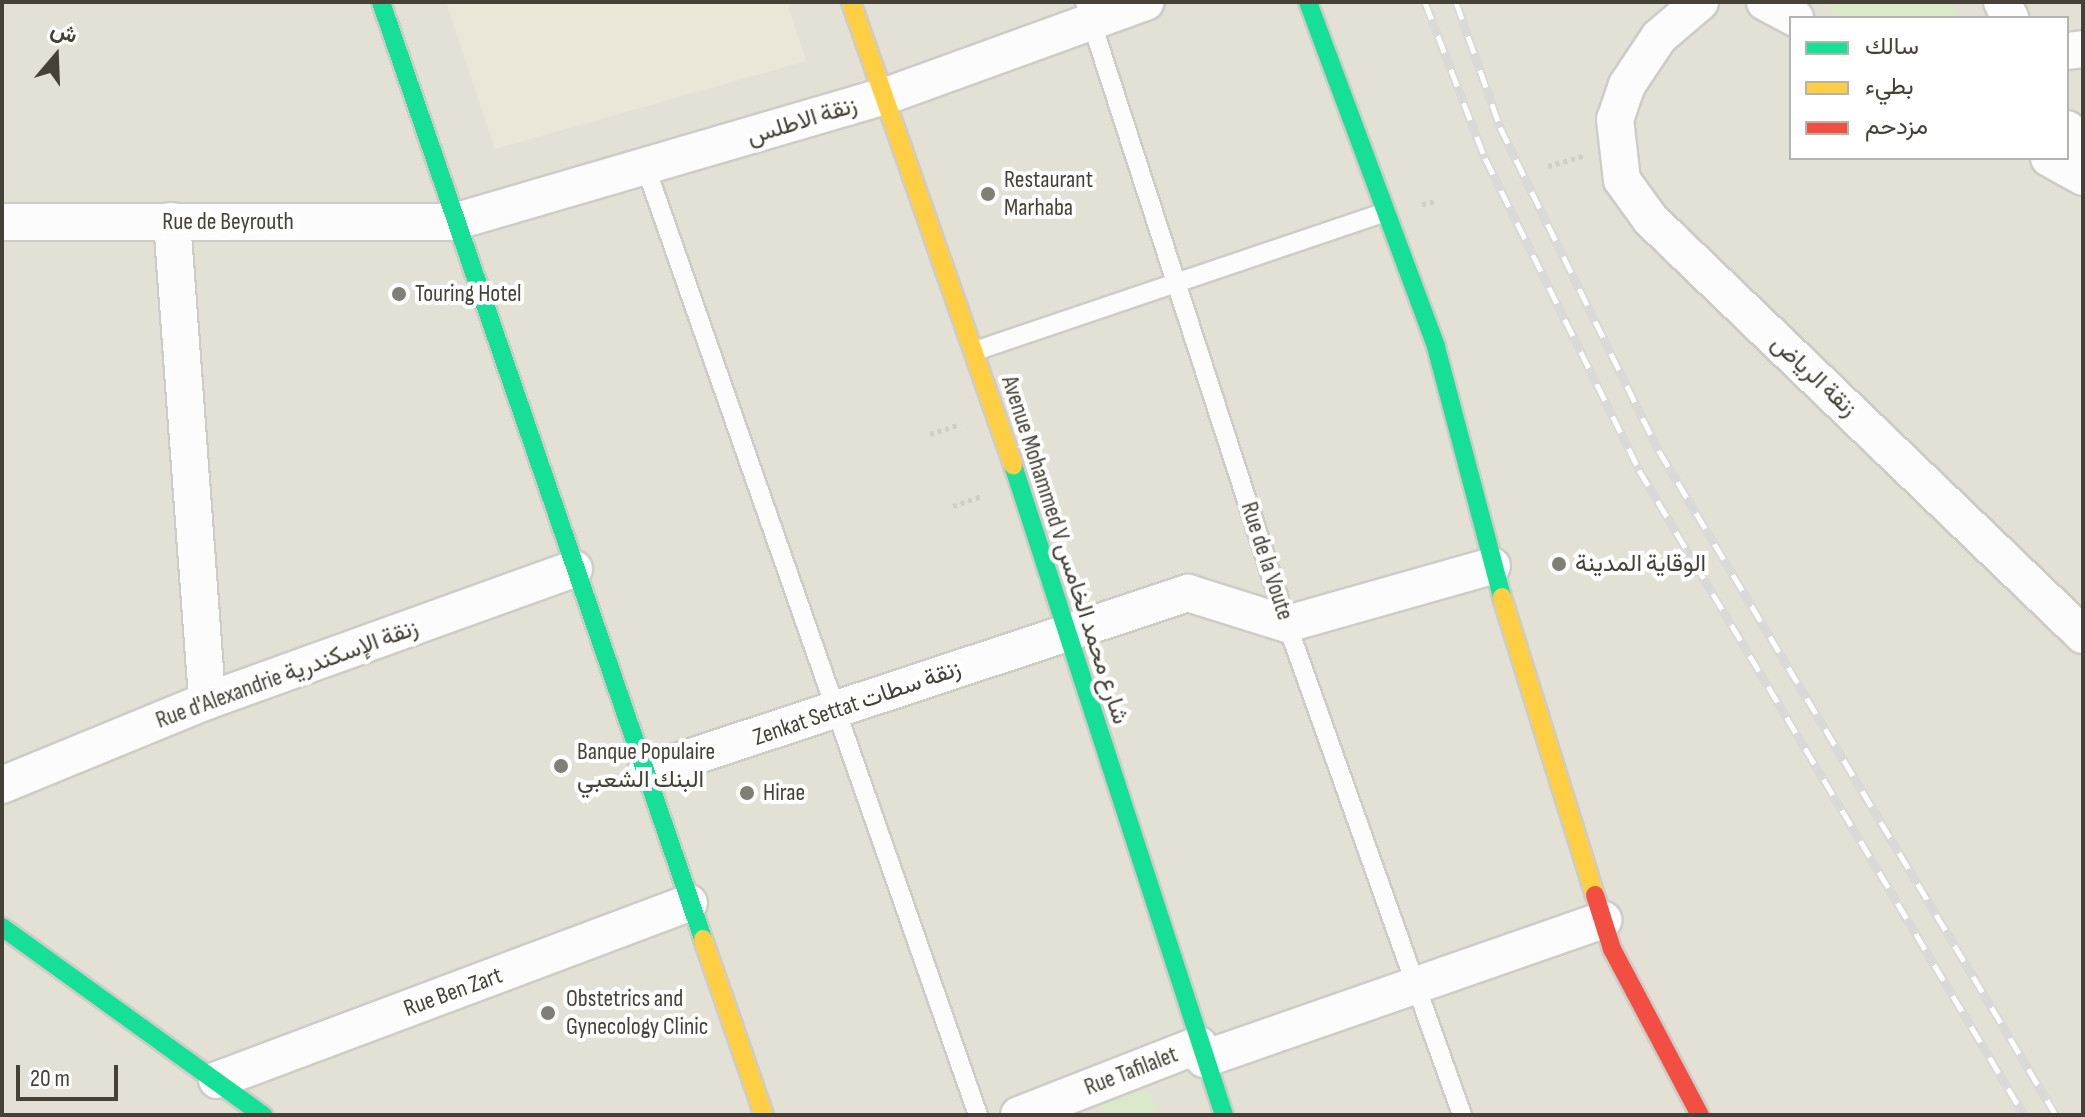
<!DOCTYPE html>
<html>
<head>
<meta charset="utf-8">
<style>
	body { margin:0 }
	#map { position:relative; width:2085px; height:1117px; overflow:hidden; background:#efeee9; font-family:"Sofia Sans Condensed",Vazirmatn,sans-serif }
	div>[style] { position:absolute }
	.residential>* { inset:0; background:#e3e1d6 }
	.education>* { inset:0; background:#eae7d9 }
	.green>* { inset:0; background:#d9e9ca }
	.path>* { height:5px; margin-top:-2.5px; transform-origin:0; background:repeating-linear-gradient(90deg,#d0cecb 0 4px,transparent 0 8px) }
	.roads { filter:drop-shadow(2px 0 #cdccc7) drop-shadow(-2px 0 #cdccc7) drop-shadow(0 2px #cdccc7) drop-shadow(0 -2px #cdccc7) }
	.lane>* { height:18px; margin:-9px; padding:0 9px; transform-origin:9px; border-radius:9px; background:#fdfcfc }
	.street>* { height:36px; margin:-18px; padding:0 18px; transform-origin:18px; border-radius:18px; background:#fdfcfc }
	.fast>* { height:18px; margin:-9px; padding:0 9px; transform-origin:9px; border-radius:9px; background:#16e098 }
	.slow>* { height:18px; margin:-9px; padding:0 9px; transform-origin:9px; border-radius:9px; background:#ffcf43 }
	.jam>* { height:18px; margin:-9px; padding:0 9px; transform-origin:9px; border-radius:9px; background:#f24e42 }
	.rail>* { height:9px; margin-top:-4.5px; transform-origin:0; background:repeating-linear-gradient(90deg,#fff 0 18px,#d9d9d8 0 36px); box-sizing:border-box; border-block:2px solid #d9d9d8 }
	.dots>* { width:22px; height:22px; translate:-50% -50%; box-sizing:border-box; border:4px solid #fff; border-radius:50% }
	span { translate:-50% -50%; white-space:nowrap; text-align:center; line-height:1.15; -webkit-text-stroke:8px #fff; paint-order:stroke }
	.street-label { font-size:24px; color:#454136 }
	.poi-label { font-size:24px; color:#454136 }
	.left { translate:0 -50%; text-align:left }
	.frame { position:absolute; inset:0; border:4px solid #454136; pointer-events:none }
	.legend { position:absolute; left:1789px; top:16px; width:280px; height:144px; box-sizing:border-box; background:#fff; border:2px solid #b5b3af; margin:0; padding:10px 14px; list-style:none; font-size:24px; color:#454136 }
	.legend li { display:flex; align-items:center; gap:16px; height:40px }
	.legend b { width:40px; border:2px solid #b5b3af }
	.north { position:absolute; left:16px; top:16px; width:80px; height:80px; -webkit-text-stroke:6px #fff; paint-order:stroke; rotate:19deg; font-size:22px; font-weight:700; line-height:32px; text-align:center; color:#454136 }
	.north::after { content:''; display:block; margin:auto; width:28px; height:36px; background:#454136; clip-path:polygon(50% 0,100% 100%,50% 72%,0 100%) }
	.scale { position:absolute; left:16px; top:1065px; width:102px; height:36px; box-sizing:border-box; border:4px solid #454136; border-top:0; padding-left:10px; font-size:24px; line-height:28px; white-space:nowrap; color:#454136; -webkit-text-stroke:6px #fff; paint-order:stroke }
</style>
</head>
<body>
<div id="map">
	<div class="residential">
		<i style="clip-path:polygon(evenodd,2px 2px,2083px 2px,2083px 1115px,2px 1115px,2px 2px,1791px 18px,2067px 18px,2067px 158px,1791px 158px,1791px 18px)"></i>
	</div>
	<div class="education">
		<i style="clip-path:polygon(446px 2px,787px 2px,806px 61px,495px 149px)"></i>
	</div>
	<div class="green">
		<i style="clip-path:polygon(1827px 2px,1950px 2px,1960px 18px,1837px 18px)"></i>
		<i style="clip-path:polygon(1149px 1089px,1158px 1115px,1105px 1115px,1101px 1105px)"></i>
	</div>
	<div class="path">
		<i style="left:1548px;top:166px;width:40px;rotate:-16deg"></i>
		<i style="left:1422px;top:204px;width:15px;rotate:-11deg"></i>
		<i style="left:930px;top:434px;width:32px;rotate:-18deg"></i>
		<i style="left:953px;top:506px;width:31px;rotate:-19deg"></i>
	</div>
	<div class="roads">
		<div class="lane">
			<i style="left:1085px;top:2px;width:654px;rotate:72.01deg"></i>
			<i style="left:1287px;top:624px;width:521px;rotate:70.38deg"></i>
			<i style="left:646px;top:168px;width:1004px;rotate:70.68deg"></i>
			<i style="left:975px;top:351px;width:434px;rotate:-18.7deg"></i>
		</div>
		<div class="street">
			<i style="left:1700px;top:2px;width:54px;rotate:139.5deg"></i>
			<i style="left:1659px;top:37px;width:58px;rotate:123.7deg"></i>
			<i style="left:1627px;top:85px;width:36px;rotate:109deg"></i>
			<i style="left:1615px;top:119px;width:61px;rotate:83.5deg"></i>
			<i style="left:1622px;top:180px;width:49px;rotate:54.1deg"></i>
			<i style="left:1651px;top:220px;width:599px;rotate:43.85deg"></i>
			<i style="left:1765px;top:2px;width:34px;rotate:28deg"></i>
			<i style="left:2002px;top:2px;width:18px;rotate:63deg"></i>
			<i style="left:2067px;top:51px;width:16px;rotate:-7deg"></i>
			<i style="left:2067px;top:129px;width:35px;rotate:63deg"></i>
			<i style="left:2049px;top:158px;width:39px;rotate:29deg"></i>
			<i style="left:172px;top:221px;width:481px;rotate:85.8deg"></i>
			<i style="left:2px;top:222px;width:452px"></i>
			<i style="left:454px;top:222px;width:450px;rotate:-16.3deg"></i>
			<i style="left:886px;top:96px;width:276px;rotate:-19.9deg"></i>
			<i style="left:646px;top:772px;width:571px;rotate:-18.28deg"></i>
			<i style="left:1188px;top:593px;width:104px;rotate:17.4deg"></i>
			<i style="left:1287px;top:624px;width:213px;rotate:-15.8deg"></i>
			<i style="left:2px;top:785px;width:222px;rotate:-22.3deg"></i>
			<i style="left:207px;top:701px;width:390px;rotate:-19.8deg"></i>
			<i style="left:1204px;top:1059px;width:423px;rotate:-19.2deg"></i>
			<i style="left:217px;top:1080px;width:504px;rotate:-20.56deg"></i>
			<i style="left:1019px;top:1115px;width:193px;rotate:-21.3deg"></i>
		</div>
		<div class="fast">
			<i style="left:381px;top:2px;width:991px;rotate:71.03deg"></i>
			<i style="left:1308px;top:2px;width:368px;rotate:69.6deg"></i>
			<i style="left:1436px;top:347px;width:259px;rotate:75.2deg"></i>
			<i style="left:1013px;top:465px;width:683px;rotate:72.02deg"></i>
			<i style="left:2px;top:927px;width:322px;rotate:35.8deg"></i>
		</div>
		<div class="slow">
			<i style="left:851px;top:2px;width:491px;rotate:70.7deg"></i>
			<i style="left:1502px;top:597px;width:312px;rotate:72.7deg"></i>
			<i style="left:703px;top:939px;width:186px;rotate:70.9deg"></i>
		</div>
		<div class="jam">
			<i style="left:1595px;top:895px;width:57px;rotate:72.5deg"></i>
			<i style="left:1612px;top:949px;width:188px;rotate:62.1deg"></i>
		</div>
	</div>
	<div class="rail">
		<i style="left:1425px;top:2px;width:167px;rotate:69deg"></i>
		<i style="left:1485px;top:158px;width:348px;rotate:63.7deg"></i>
		<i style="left:1639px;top:470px;width:751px;rotate:59.17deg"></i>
		<i style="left:1456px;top:2px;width:133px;rotate:70.6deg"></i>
		<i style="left:1500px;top:127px;width:361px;rotate:63.9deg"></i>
		<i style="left:1659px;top:451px;width:774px;rotate:59.13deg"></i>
	</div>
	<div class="dots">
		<i style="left:988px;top:194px;background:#807e75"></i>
		<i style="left:399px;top:294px;background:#807e75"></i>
		<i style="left:1559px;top:564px;background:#807e75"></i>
		<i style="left:561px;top:766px;background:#807e75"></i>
		<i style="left:747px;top:793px;background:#807e75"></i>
		<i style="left:548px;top:1013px;background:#807e75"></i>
	</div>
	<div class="street-label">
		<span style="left:802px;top:121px;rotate:-17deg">زنقة الاطلس</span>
		<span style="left:228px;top:222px">Rue de Beyrouth</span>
		<span style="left:1814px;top:376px;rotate:43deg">زنقة الرياض</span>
		<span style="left:1065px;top:550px;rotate:72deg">Avenue Mohammed V شارع محمد الخامس</span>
		<span style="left:1267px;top:561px;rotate:72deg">Rue de la Voute</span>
		<span style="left:287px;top:674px;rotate:-20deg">Rue d'Alexandrie زنقة الإسكندرية</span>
		<span style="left:857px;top:703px;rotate:-19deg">Zenkat Settat زنقة سطات</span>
		<span style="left:453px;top:992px;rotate:-20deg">Rue Ben Zart</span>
		<span style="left:1131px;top:1071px;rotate:-21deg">Rue Tafilalet</span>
	</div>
	<div class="poi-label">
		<span class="left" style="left:1004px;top:194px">Restaurant<br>Marhaba</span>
		<span class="left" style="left:415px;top:294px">Touring Hotel</span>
		<span class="left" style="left:1575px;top:564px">الوقاية المدينة</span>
		<span class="left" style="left:577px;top:766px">Banque Populaire<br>البنك الشعبي</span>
		<span class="left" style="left:763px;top:793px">Hirae</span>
		<span class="left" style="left:566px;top:1013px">Obstetrics and<br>Gynecology Clinic</span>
	</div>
	<div class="frame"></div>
	<ul class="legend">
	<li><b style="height:10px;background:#16e098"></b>سالك</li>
	<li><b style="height:10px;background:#ffcf43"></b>بطيء</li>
	<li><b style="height:10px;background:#f24e42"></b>مزدحم</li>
	</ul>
	<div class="north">ش</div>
	<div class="scale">20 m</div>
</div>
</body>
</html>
